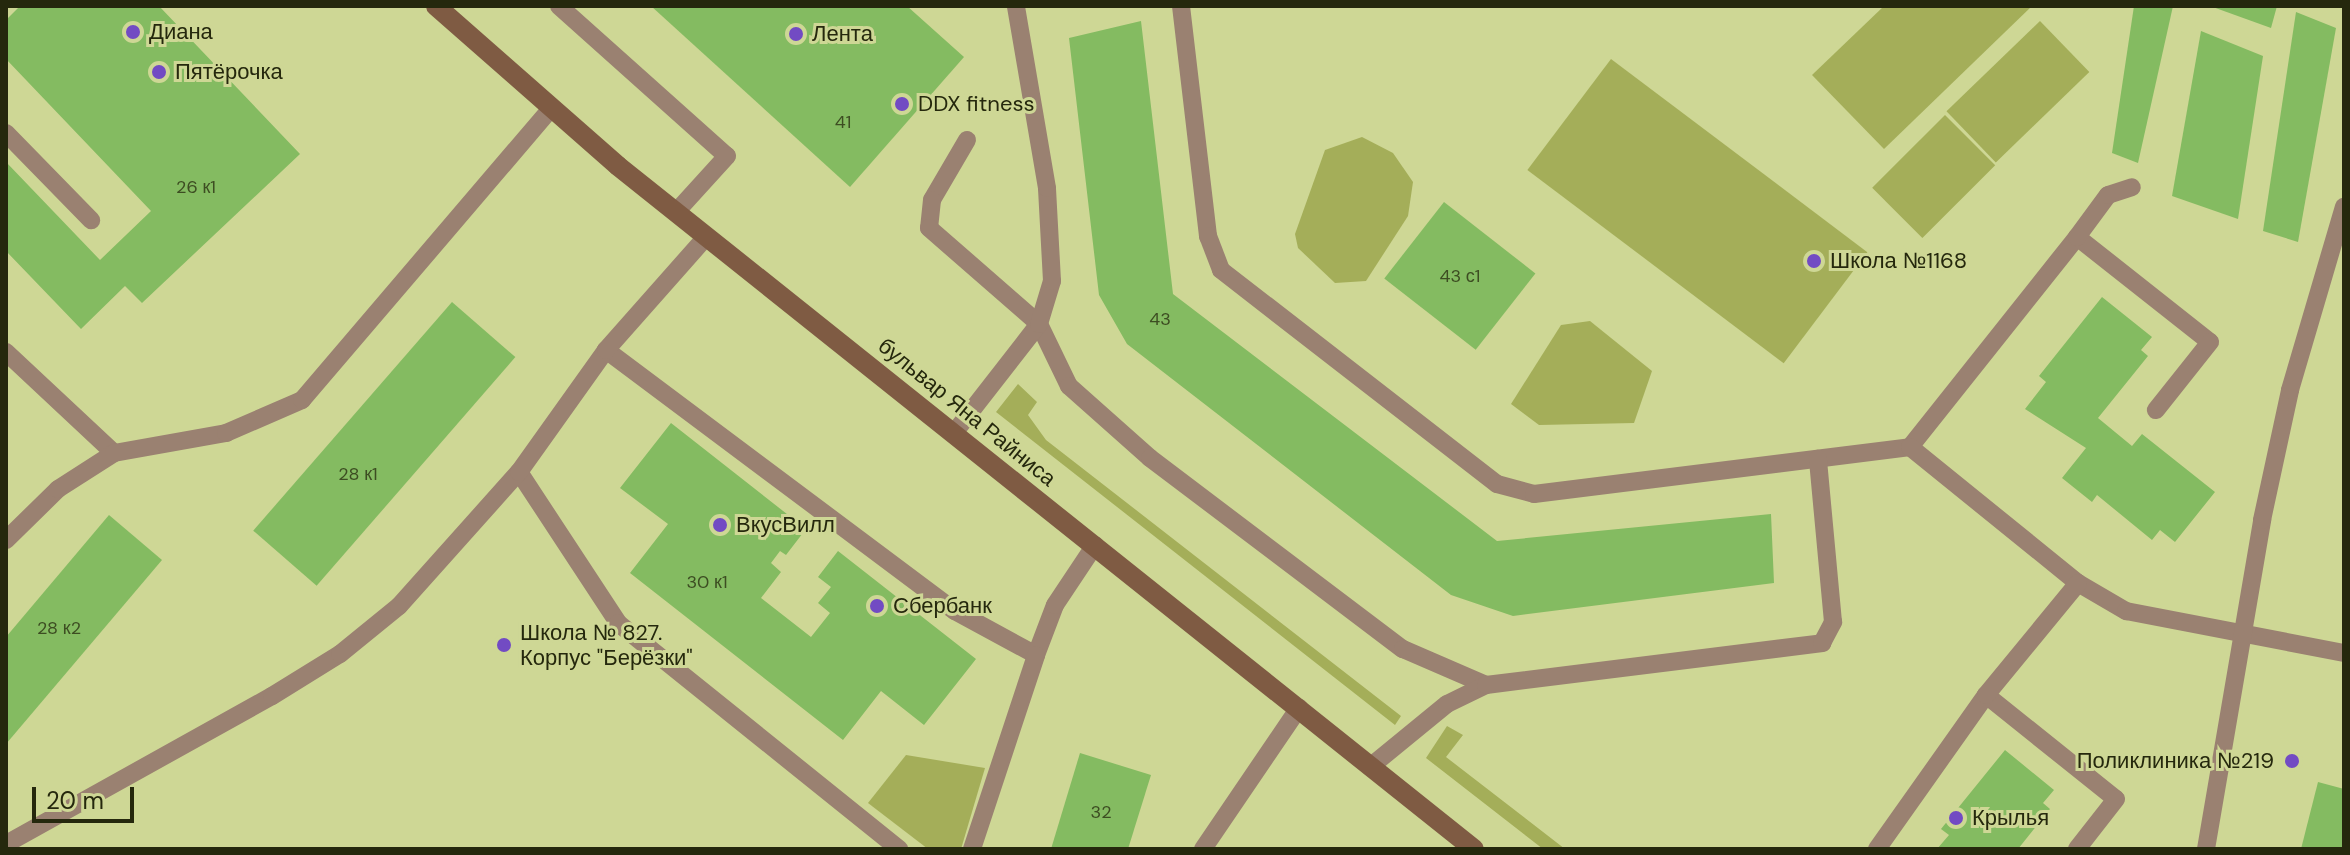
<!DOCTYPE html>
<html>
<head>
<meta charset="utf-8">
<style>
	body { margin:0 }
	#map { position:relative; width:2350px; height:855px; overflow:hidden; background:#ced795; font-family:"DM Sans",sans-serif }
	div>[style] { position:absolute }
	.green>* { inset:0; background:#a4ae59; transform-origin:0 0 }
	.building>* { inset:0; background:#84bb61; transform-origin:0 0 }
	.lane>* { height:18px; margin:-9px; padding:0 9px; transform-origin:9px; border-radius:9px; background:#9a8171 }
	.secondary>* { height:20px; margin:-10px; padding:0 10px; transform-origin:10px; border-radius:10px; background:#7f5b43 }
	.dots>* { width:22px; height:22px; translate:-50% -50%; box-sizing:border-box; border:4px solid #ced795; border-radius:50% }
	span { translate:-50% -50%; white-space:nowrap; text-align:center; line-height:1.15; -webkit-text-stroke:6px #ced795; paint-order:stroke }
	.number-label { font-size:18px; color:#3d4d22 }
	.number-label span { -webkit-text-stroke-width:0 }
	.poi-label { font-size:22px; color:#25280d }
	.left { translate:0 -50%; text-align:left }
	.right { translate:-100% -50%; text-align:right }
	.street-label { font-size:22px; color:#25280d }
	.frame { position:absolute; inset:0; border:8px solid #25280d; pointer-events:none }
	.scale { position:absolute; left:32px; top:787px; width:102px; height:36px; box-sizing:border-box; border:4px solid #25280d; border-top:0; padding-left:10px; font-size:24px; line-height:28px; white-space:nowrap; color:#25280d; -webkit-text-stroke:6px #ced795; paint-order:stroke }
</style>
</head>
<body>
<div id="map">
	<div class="green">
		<i style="clip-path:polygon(1884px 6px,2032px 6px,1884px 149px,1812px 75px)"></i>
		<i style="left:2040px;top:21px;width:71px;height:130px;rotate:46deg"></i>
		<i style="left:1611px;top:59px;width:321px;height:139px;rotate:37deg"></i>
		<i style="left:1945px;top:115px;width:71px;height:103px;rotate:45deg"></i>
		<i style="clip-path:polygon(1362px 137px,1393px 153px,1413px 182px,1408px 216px,1366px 281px,1335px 283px,1298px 248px,1295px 234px,1325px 150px)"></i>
		<i style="clip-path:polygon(1590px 321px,1652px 371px,1634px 423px,1539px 425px,1511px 404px,1561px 325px)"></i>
		<i style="clip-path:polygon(1018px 384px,1037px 402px,1028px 415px,1046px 440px,1401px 716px,1395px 725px,996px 412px)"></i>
		<i style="clip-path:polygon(1447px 726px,1463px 735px,1446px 757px,1565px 849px,1543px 849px,1426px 758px)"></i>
		<i style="clip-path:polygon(906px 755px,985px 768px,961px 849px,928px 849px,868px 803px)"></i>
	</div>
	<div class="building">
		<i style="clip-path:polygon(20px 6px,159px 6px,300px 154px,142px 303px,125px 286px,81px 329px,6px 251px,6px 162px,100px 260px,151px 211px,6px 59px,6px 20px)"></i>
		<i style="clip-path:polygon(651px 6px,907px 6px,964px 57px,850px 187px)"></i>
		<i style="clip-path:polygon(2134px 6px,2173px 6px,2138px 163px,2112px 153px)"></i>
		<i style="clip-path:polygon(2210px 6px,2277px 6px,2271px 28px)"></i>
		<i style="clip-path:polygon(2296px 12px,2336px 28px,2298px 242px,2263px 231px)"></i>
		<i style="clip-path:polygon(1141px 21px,1173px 294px,1497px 541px,1771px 514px,1774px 583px,1513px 616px,1451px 595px,1127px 344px,1099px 295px,1069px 38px)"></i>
		<i style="clip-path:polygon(2201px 31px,2263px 56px,2238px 219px,2172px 196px)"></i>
		<i style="left:1444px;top:202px;width:116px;height:97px;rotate:38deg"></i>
		<i style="clip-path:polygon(2102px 297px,2152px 337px,2141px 350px,2148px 356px,2098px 418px,2132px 446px,2142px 434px,2215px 492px,2175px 542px,2160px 530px,2152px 540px,2097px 495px,2092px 502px,2062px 478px,2086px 448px,2025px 409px,2046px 382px,2039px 376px)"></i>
		<i style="left:452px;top:302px;width:84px;height:303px;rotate:41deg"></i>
		<i style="clip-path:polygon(671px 423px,806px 529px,786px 555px,780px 551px,771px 563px,781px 572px,761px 598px,811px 637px,830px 613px,818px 603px,831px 587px,818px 577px,838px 551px,976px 659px,924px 725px,881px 691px,843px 740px,630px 573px,668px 524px,620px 488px)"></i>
		<i style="clip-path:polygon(109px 515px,162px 560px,6px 744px,6px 637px)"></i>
		<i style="clip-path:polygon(2005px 750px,2054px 790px,2043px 803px,2050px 809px,2018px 849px,1937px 849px,1949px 835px,1941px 829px)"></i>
		<i style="clip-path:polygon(1080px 753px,1151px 775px,1128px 849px,1051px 849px)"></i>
		<i style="clip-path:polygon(2318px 782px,2344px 789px,2344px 849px,2301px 849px)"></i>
	</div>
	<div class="lane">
		<i style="left:559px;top:6px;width:225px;rotate:41.8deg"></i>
		<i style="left:727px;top:156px;width:76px;rotate:132.3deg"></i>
		<i style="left:1181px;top:6px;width:232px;rotate:83.3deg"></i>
		<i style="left:1208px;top:236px;width:36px;rotate:69deg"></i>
		<i style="left:1221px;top:270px;width:349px;rotate:37.8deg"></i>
		<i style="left:1497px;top:484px;width:38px;rotate:15deg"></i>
		<i style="left:1534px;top:494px;width:379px;rotate:-7.1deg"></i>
		<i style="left:1910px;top:447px;width:268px;rotate:-51.5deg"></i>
		<i style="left:2077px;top:237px;width:169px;rotate:38.3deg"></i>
		<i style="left:2210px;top:342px;width:87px;rotate:128.5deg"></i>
		<i style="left:6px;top:133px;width:122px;rotate:45.7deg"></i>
		<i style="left:967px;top:140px;width:69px;rotate:120.3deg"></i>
		<i style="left:932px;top:200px;width:28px;rotate:96deg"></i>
		<i style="left:929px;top:228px;width:146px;rotate:41.1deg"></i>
		<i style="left:1039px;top:324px;width:69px;rotate:64.2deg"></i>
		<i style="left:1069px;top:386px;width:108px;rotate:41.6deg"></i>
		<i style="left:1150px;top:458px;width:317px;rotate:37.1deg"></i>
		<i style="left:1403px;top:649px;width:90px;rotate:23.4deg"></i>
		<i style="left:2077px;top:237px;width:52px;rotate:-53.6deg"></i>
		<i style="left:2108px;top:195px;width:25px;rotate:-18deg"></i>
		<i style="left:606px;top:350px;width:436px;rotate:36.8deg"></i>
		<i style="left:955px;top:611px;width:92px;rotate:28.5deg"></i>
		<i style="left:1036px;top:655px;width:53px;rotate:-69.2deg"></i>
		<i style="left:1055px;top:605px;width:72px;rotate:-56.3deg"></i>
		<i style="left:6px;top:352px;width:148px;rotate:43.1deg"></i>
		<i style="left:954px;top:433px;width:138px;rotate:-52.1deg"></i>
		<i style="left:1039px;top:324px;width:45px;rotate:-73.2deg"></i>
		<i style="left:1052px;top:281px;width:93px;rotate:-93.1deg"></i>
		<i style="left:1047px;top:188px;width:185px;rotate:-99.7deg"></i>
		<i style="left:1910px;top:447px;width:216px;rotate:39deg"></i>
		<i style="left:2078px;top:583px;width:56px;rotate:30.3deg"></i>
		<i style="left:2126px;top:611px;width:222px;rotate:10.9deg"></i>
		<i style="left:519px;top:472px;width:181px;rotate:56.7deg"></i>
		<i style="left:618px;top:623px;width:361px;rotate:38.8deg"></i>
		<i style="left:6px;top:540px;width:73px;rotate:-44.4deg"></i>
		<i style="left:58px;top:489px;width:67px;rotate:-32.7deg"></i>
		<i style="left:114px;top:453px;width:114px;rotate:-10.1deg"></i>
		<i style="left:226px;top:433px;width:83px;rotate:-23.5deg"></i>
		<i style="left:302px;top:400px;width:382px;rotate:-49.5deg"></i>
		<i style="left:1986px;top:695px;width:166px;rotate:38.7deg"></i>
		<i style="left:2116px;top:799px;width:63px;rotate:128deg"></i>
		<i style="left:1370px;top:767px;width:99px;rotate:-39.3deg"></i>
		<i style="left:1447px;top:704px;width:43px;rotate:-26deg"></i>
		<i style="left:1486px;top:685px;width:339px;rotate:-7.1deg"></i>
		<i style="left:1822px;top:643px;width:24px;rotate:-62deg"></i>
		<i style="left:1833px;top:622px;width:164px;rotate:-95.3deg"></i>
		<i style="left:6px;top:844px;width:304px;rotate:-29.1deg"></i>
		<i style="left:272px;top:696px;width:80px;rotate:-31.7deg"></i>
		<i style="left:340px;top:654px;width:76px;rotate:-39.1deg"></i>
		<i style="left:399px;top:606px;width:180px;rotate:-48.2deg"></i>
		<i style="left:519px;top:472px;width:150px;rotate:-54.5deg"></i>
		<i style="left:606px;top:350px;width:152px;rotate:-48.5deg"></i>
		<i style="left:972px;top:849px;width:204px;rotate:-71.7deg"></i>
		<i style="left:1203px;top:849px;width:171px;rotate:-55.8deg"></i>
		<i style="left:1877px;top:849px;width:189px;rotate:-54.7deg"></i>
		<i style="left:1986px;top:695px;width:145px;rotate:-50.6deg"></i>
		<i style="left:2206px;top:849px;width:334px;rotate:-80.3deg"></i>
		<i style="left:2262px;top:520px;width:133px;rotate:-77.8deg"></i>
		<i style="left:2290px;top:390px;width:191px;rotate:-73.6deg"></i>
	</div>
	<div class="secondary">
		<i style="left:436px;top:6px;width:242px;rotate:41.3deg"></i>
		<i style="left:618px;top:166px;width:1095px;rotate:38.59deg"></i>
	</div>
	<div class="dots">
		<i style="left:133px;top:32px;background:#724bc3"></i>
		<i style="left:796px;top:34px;background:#724bc3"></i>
		<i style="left:159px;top:72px;background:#724bc3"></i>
		<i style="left:902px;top:104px;background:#724bc3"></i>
		<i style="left:1814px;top:261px;background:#724bc3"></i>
		<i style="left:720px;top:525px;background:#724bc3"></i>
		<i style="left:877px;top:606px;background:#724bc3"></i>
		<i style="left:504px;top:645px;background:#724bc3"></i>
		<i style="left:2292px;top:761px;background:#724bc3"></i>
		<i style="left:1956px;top:818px;background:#724bc3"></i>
	</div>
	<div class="number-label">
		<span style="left:843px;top:122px">41</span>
		<span style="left:196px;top:187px">26 к1</span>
		<span style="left:1460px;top:276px">43 с1</span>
		<span style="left:1160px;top:319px">43</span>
		<span style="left:358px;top:474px">28 к1</span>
		<span style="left:707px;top:582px">30 к1</span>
		<span style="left:59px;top:628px">28 к2</span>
		<span style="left:1101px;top:812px">32</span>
	</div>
	<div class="poi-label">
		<span class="left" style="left:149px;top:32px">Диана</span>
		<span class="left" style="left:812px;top:34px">Лента</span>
		<span class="left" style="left:175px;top:72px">Пятёрочка</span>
		<span class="left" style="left:918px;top:104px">DDX fitness</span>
		<span class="left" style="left:1830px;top:261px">Школа №1168</span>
		<span class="left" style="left:736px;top:525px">ВкусВилл</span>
		<span class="left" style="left:893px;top:606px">Сбербанк</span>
		<span class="left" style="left:520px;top:645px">Школа № 827.<br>Корпус "Берёзки"</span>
		<span class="right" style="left:2274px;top:761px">Поликлиника №219</span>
		<span class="left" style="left:1972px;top:818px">Крылья</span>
	</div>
	<div class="street-label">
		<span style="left:967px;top:412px;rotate:39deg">бульвар Яна Райниса</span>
	</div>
	<div class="frame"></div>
	<div class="scale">20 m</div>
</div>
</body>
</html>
